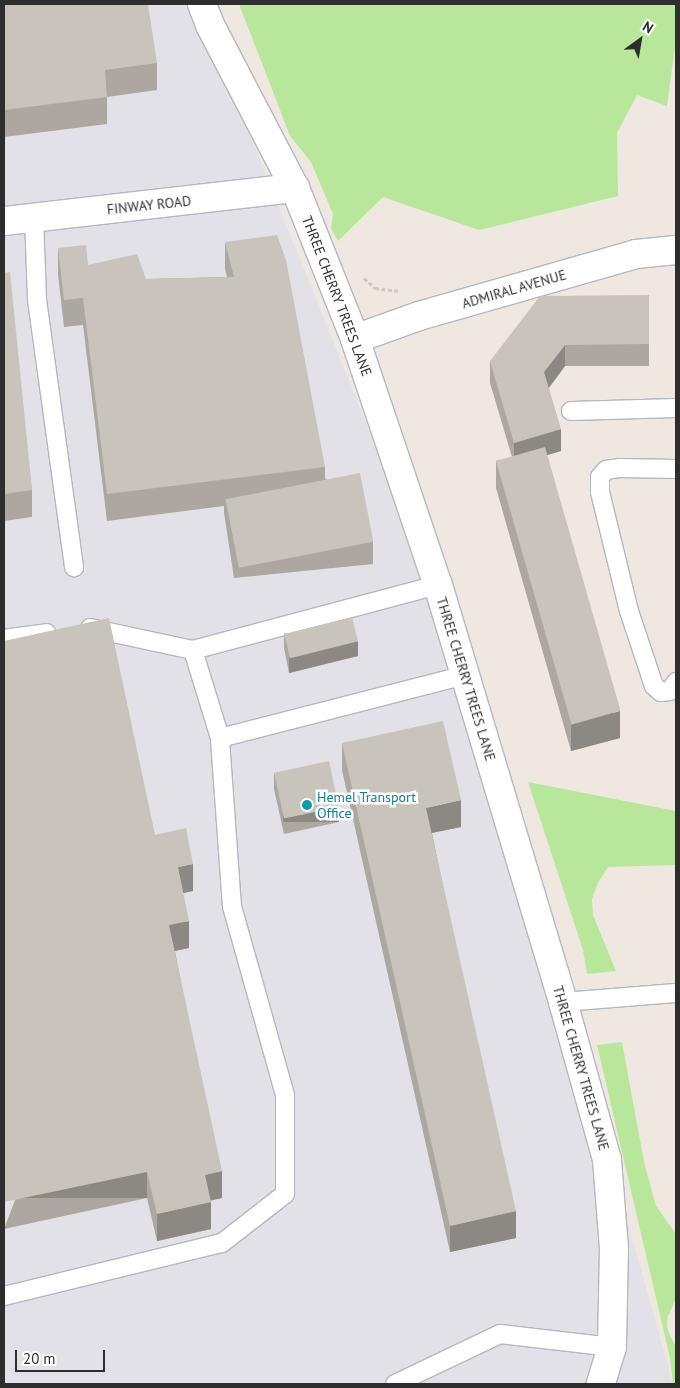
<!DOCTYPE html>
<html>
<head>
<meta charset="utf-8">
<style>
	body { margin:0 }
	#map { position:relative; width:680px; height:1388px; overflow:hidden; background:#efe8e0; font-family:"PT Sans",sans-serif }
	div>[style] { position:absolute }
	.industrial>* { inset:0; background:#e2e1e8 }
	.green>* { inset:0; background:#b8e79c }
	.path>* { height:3px; margin-top:-1.5px; transform-origin:0; background:repeating-linear-gradient(90deg,#c9c9c9 0 4px,transparent 0 6.5px) }
	.roads { filter:drop-shadow(1px 0 #b4b7c1) drop-shadow(-1px 0 #b4b7c1) drop-shadow(0 1px #b4b7c1) drop-shadow(0 -1px #b4b7c1) }
	.lane>* { height:18px; margin:-9px; padding:0 9px; transform-origin:9px; border-radius:9px; background:#fff }
	.street>* { height:28px; margin:-14px; padding:0 14px; transform-origin:14px; border-radius:14px; background:#fff }
	.secondary>* { height:28px; margin:-14px; padding:0 14px; transform-origin:14px; border-radius:14px; background:#fff }
	.wall>* { inset:0; background:#aca8a1 }
	.shaded-wall>* { inset:0; background:#8c8883; transform-origin:0 0 }
	.building>* { inset:0; background:#c8c3bb; transform-origin:0 0 }
	.dots>* { width:14px; height:14px; translate:-50% -50%; box-sizing:border-box; border:2px solid #fff; border-radius:50% }
	span { translate:-50% -50%; white-space:nowrap; text-align:center; line-height:1.15; -webkit-text-stroke:5px #fff; paint-order:stroke }
	.street-label { font-size:14px; color:#2e2e2e }
	.culture-label { font-size:14px; color:#0d838f }
	.left { translate:0 -50%; text-align:left }
	.frame { position:absolute; inset:0; border:5px solid #2e2e2e; pointer-events:none }
	.north { position:absolute; left:615px; top:15px; width:50px; height:50px; -webkit-text-stroke:4px #fff; paint-order:stroke; rotate:32deg; font-size:14px; font-weight:700; line-height:20px; text-align:center; color:#2e2e2e }
	.north::after { content:''; display:block; margin:auto; width:18px; height:22px; background:#2e2e2e; clip-path:polygon(50% 0,100% 100%,50% 72%,0 100%) }
	.scale { position:absolute; left:15px; top:1350px; width:90px; height:22px; box-sizing:border-box; border:2px solid #2e2e2e; border-top:0; padding-left:6px; font-size:15px; line-height:18px; white-space:nowrap; color:#2e2e2e; -webkit-text-stroke:4px #fff; paint-order:stroke }
</style>
</head>
<body>
<div id="map">
	<div class="industrial">
		<i style="clip-path:polygon(4px 4px,197px 4px,490px 729px,673px 1384px,4px 1384px)"></i>
	</div>
	<div class="green">
		<i style="clip-path:polygon(239px 4px,676px 4px,676px 39px,667px 106px,637px 95px,617px 133px,618px 196px,479px 230px,383px 197px,338px 241px,331px 228px,333px 214px,311px 162px,290px 136px)"></i>
		<i style="clip-path:polygon(528px 782px,676px 811px,676px 865px,608px 867px,598px 883px,592px 899px,593px 915px,616px 971px,587px 974px,583px 950px)"></i>
		<i style="clip-path:polygon(622px 1042px,644px 1162px,656px 1206px,676px 1234px,676px 1299px,668px 1316px,667px 1326px,670px 1336px,676px 1346px,676px 1384px,673px 1384px,670px 1358px,597px 1045px)"></i>
	</div>
	<div class="path">
		<i style="left:364px;top:278px;width:15px;rotate:42deg"></i>
		<i style="left:375px;top:288px;width:23px;rotate:7deg"></i>
	</div>
	<div class="roads">
		<div class="lane">
			<i style="left:34px;top:217px;width:83px;rotate:87.9deg"></i>
			<i style="left:37px;top:300px;width:270px;rotate:82.1deg"></i>
			<i style="left:571px;top:411px;width:105px;rotate:-1.6deg"></i>
			<i style="left:676px;top:469px;width:56px;rotate:-179deg"></i>
			<i style="left:620px;top:468px;width:14px;rotate:172deg"></i>
			<i style="left:606px;top:470px;width:9px;rotate:131deg"></i>
			<i style="left:600px;top:477px;width:15px;rotate:90deg"></i>
			<i style="left:600px;top:492px;width:122px;rotate:76.3deg"></i>
			<i style="left:629px;top:611px;width:79px;rotate:71.6deg"></i>
			<i style="left:654px;top:686px;width:9px;rotate:41deg"></i>
			<i style="left:661px;top:692px;width:9px;rotate:-6deg"></i>
			<i style="left:670px;top:691px;width:11px;rotate:-56deg"></i>
			<i style="left:90px;top:628px;width:105px;rotate:12.1deg"></i>
			<i style="left:193px;top:650px;width:253px;rotate:-14.9deg"></i>
			<i style="left:4px;top:639px;width:43px;rotate:-7.9deg"></i>
			<i style="left:220px;top:738px;width:253px;rotate:-14.4deg"></i>
			<i style="left:563px;top:1002px;width:113px;rotate:-4.6deg"></i>
			<i style="left:4px;top:1296px;width:224px;rotate:-13.7deg"></i>
			<i style="left:222px;top:1243px;width:80px;rotate:-37.9deg"></i>
			<i style="left:285px;top:1194px;width:99px;rotate:-90deg"></i>
			<i style="left:285px;top:1095px;width:195px;rotate:-105.7deg"></i>
			<i style="left:232px;top:907px;width:169px;rotate:-94.1deg"></i>
			<i style="left:220px;top:738px;width:92px;rotate:-107.1deg"></i>
			<i style="left:395px;top:1384px;width:116px;rotate:-25.5deg"></i>
			<i style="left:500px;top:1334px;width:113px;rotate:6.6deg"></i>
		</div>
		<div class="street">
			<i style="left:4px;top:221px;width:293px;rotate:-6.5deg"></i>
			<i style="left:355px;top:339px;width:68px;rotate:-19.8deg"></i>
			<i style="left:419px;top:316px;width:226px;rotate:-15.9deg"></i>
			<i style="left:636px;top:254px;width:40px;rotate:-5.7deg"></i>
		</div>
		<div class="secondary">
			<i style="left:202px;top:4px;width:22px;rotate:69deg"></i>
			<i style="left:210px;top:25px;width:184px;rotate:62.5deg"></i>
			<i style="left:295px;top:188px;width:162px;rotate:68.3deg"></i>
			<i style="left:355px;top:339px;width:260px;rotate:71.4deg"></i>
			<i style="left:438px;top:585px;width:435px;rotate:73.3deg"></i>
			<i style="left:563px;top:1002px;width:164px;rotate:74.4deg"></i>
			<i style="left:607px;top:1160px;width:88px;rotate:85.5deg"></i>
			<i style="left:614px;top:1248px;width:99px;rotate:91.2deg"></i>
			<i style="left:612px;top:1347px;width:39px;rotate:107deg"></i>
		</div>
	</div>
	<div class="wall">
		<i style="clip-path:polygon(4px 4px,157px 63px,157px 90px,107px 97px,107px 124px,4px 137px)"></i>
		<i style="clip-path:polygon(225px 242px,325px 467px,325px 478px,373px 542px,373px 564px,234px 578px,224px 513px,224px 506px,107px 521px,83px 325px,64px 327px,58px 275px,58px 248px,88px 265px,146px 279px,227px 277px,225px 269px)"></i>
		<i style="clip-path:polygon(4px 273px,32px 490px,32px 517px,4px 521px)"></i>
		<i style="clip-path:polygon(649px 295px,649px 366px,565px 366px,549px 388px,561px 451px,547px 455px,620px 738px,571px 751px,496px 488px,496px 461px,512px 457px,490px 383px,490px 361px)"></i>
		<i style="clip-path:polygon(284px 633px,358px 656px,289px 673px,284px 648px)"></i>
		<i style="clip-path:polygon(342px 743px,461px 827px,432px 833px,516px 1238px,450px 1252px,342px 770px)"></i>
		<i style="clip-path:polygon(274px 773px,339px 822px,284px 834px,274px 789px)"></i>
		<i style="clip-path:polygon(155px 835px,193px 891px,183px 893px,189px 948px,175px 951px,222px 1198px,210px 1200px,211px 1229px,157px 1241px,147px 1198px,4px 1229px)"></i>
	</div>
	<div class="shaded-wall">
		<i style="clip-path:polygon(565px 345px,565px 366px,544px 394px,544px 372px)"></i>
		<i style="clip-path:polygon(561px 429px,561px 451px,514px 465px,514px 443px)"></i>
		<i style="clip-path:polygon(358px 641px,358px 656px,289px 673px,289px 657px)"></i>
		<i style="clip-path:polygon(620px 711px,620px 738px,571px 751px,571px 725px)"></i>
		<i style="clip-path:polygon(461px 800px,461px 827px,426px 834px,426px 808px)"></i>
		<i style="left:339px;top:807px;width:15px;height:56px;rotate:90deg"></i>
		<i style="clip-path:polygon(193px 864px,193px 891px,178px 894px,178px 867px)"></i>
		<i style="clip-path:polygon(189px 921px,189px 948px,169px 952px,169px 925px)"></i>
		<i style="clip-path:polygon(222px 1171px,222px 1198px,205px 1202px,205px 1175px)"></i>
		<i style="left:147px;top:1172px;width:26px;height:146px;rotate:90deg"></i>
		<i style="clip-path:polygon(211px 1202px,211px 1229px,157px 1241px,157px 1214px)"></i>
		<i style="clip-path:polygon(516px 1211px,516px 1238px,450px 1252px,450px 1226px)"></i>
	</div>
	<div class="building">
		<i style="clip-path:polygon(4px 4px,148px 4px,157px 63px,105px 70px,107px 97px,4px 110px)"></i>
		<i style="clip-path:polygon(277px 235px,286px 260px,325px 467px,107px 494px,83px 298px,64px 300px,58px 248px,86px 245px,88px 265px,137px 254px,146px 279px,234px 277px,225px 242px)"></i>
		<i style="clip-path:polygon(10px 272px,32px 490px,4px 494px,4px 273px)"></i>
		<i style="clip-path:polygon(649px 295px,649px 344px,565px 345px,544px 372px,561px 429px,514px 443px,490px 361px,540px 296px)"></i>
		<i style="left:545px;top:447px;width:274px;height:51px;rotate:74deg"></i>
		<i style="left:360px;top:473px;width:70px;height:137px;rotate:79deg"></i>
		<i style="left:352px;top:617px;width:25px;height:70px;rotate:76deg"></i>
		<i style="clip-path:polygon(109px 618px,155px 835px,186px 828px,193px 864px,178px 867px,189px 921px,169px 925px,222px 1171px,205px 1175px,211px 1202px,157px 1214px,147px 1172px,4px 1202px,4px 641px)"></i>
		<i style="clip-path:polygon(443px 721px,461px 800px,426px 808px,516px 1211px,450px 1226px,342px 743px)"></i>
		<i style="left:329px;top:761px;width:47px;height:56px;rotate:78deg"></i>
	</div>
	<div class="dots">
		<i style="left:307px;top:805px;background:#0f9aa8"></i>
	</div>
	<div class="street-label">
		<span style="left:149px;top:205px;rotate:-6deg">FINWAY ROAD</span>
		<span style="left:514px;top:289px;rotate:-16deg">ADMIRAL AVENUE</span>
		<span style="left:337px;top:296px;rotate:69deg">THREE CHERRY TREES LANE</span>
		<span style="left:466px;top:679px;rotate:73deg">THREE CHERRY TREES LANE</span>
		<span style="left:581px;top:1068px;rotate:74deg">THREE CHERRY TREES LANE</span>
	</div>
	<div class="culture-label">
		<span class="left" style="left:317px;top:805px">Hemel Transport<br>Office</span>
	</div>
	<div class="frame"></div>
	<div class="north">N</div>
	<div class="scale">20 m</div>
</div>
</body>
</html>
